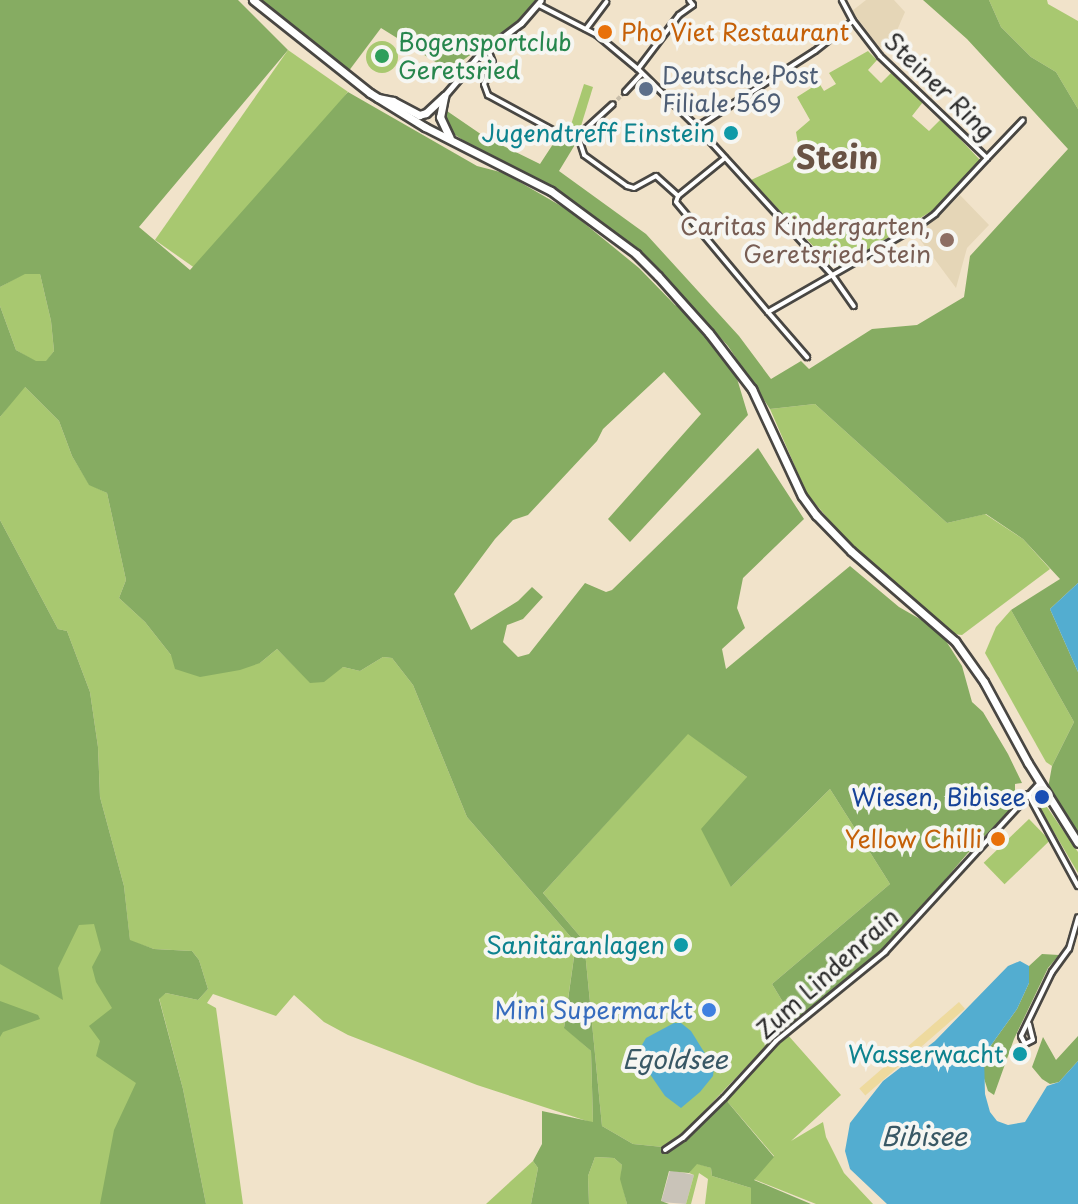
<!DOCTYPE html>
<html>
<head>
<meta charset="utf-8">
<style>
	body { margin:0 }
	#map { position:relative; width:1078px; height:1204px; overflow:hidden; background:#f1e3ca; font-family:"Playpen Sans",sans-serif }
	div>[style] { position:absolute }
	.built>* { inset:0; background:#e5d6b7 }
	.industrial>* { inset:0; background:#c9c3b8 }
	.green>* { inset:0; background:#a8c870; transform-origin:0 0 }
	.round { border-radius:50% }
	.forest>* { inset:0; background:#86ac62 }
	.sand>* { inset:0; background:#eeda9e; transform-origin:0 0 }
	.water>* { inset:0; background:#53add0 }
	.minor-tunnel>* { height:4px; margin-top:-2px; transform-origin:0; background:repeating-linear-gradient(90deg,#c9beaa 0 4px,transparent 0 6px) }
	.roads { filter:drop-shadow(2px 0 #494743) drop-shadow(-2px 0 #494743) drop-shadow(0 2px #494743) drop-shadow(0 -2px #494743) }
	.minor>* { height:4px; margin:-2px; padding:0 2px; transform-origin:2px; border-radius:2px; background:#fff }
	.tertiary>* { height:5px; margin:-2.5px; padding:0 2.5px; transform-origin:2.5px; border-radius:2.5px; background:#fff }
	.primary>* { height:7px; margin:-3.5px; padding:0 3.5px; transform-origin:3.5px; border-radius:3.5px; background:#fff }
	.dots>* { width:22px; height:22px; translate:-50% -50%; box-sizing:border-box; border:4px solid #f6f6f2; border-radius:50% }
	span { translate:-50% -50%; white-space:nowrap; text-align:center; line-height:1.15; -webkit-text-stroke:8px #f6f6f2; paint-order:stroke }
	.food-label { font-size:24px; color:#c56008 }
	.left { translate:0 -50%; text-align:left }
	.right { translate:-100% -50%; text-align:right }
	.leisure-label { font-size:24px; color:#27864d }
	.service-label { font-size:24px; color:#4e5e75 }
	.street-label { font-size:24px; color:#2b2b2b }
	.culture-label { font-size:24px; color:#0d838f }
	.education-label { font-size:24px; color:#785e54 }
	.transit-label { font-size:24px; color:#164399 }
	.shop-label { font-size:24px; color:#366cbe }
	.water-label { font-size:26px; color:#395865; font-style:italic }
	.district-label { font-size:32px; color:#695244; font-weight:700 }
</style>
</head>
<body>
<div id="map">
	<div class="built">
		<i style="clip-path:polygon(866px 0,894px 0,905px 12px,895px 35px,880px 48px,852px 11px)"></i>
		<i style="clip-path:polygon(960px 195px,989px 225px,967px 248px,956px 288px,915px 233px,937px 218px)"></i>
	</div>
	<div class="industrial">
		<i style="clip-path:polygon(670px 1170px,694px 1175px,686px 1204px,661px 1202px)"></i>
	</div>
	<div class="green">
		<i style="clip-path:polygon(989px 0,1047px 0,1048px 4px,1078px 21px,1078px 109px,1056px 72px,1031px 57px,1001px 27px)"></i>
		<i class="round" style="left:366px;top:41px;width:32px;height:32px"></i>
		<i style="left:288px;top:50px;width:73px;height:232px;rotate:35deg"></i>
		<i style="clip-path:polygon(868px 51px,877px 60px,868px 70px,881px 83px,891px 73px,923px 102px,912px 116px,929px 131px,941px 119px,980px 160px,935px 209px,843px 265px,833px 267px,751px 180px,790px 162px,799px 149px,796px 132px,810px 120px,797px 97px,819px 83px,824px 91px,836px 84px,829px 73px)"></i>
		<i style="clip-path:polygon(584px 84px,593px 87px,581px 126px,569px 131px)"></i>
		<i style="clip-path:polygon(25px 273px,40px 274px,51px 321px,54px 351px,46px 362px,36px 362px,16px 350px,0 306px,0 287px)"></i>
		<i style="clip-path:polygon(24px 386px,59px 421px,72px 456px,89px 484px,107px 493px,126px 580px,119px 598px,145px 622px,171px 655px,260px 663px,277px 649px,310px 682px,343px 667px,360px 671px,383px 657px,392px 658px,413px 685px,467px 817px,576px 943px,564px 1027px,591px 1051px,593px 1123px,477px 1085px,348px 1035px,324px 1022px,294px 995px,276px 1016px,213px 994px,207px 1003px,216px 1008px,243px 1204px,206px 1204px,183px 1089px,159px 998px,166px 993px,198px 1000px,208px 989px,199px 960px,192px 951px,154px 949px,130px 941px,124px 886px,100px 797px,98px 747px,90px 692px,67px 631px,58px 629px,0 520px,0 417px)"></i>
		<i style="clip-path:polygon(815px 404px,947px 523px,985px 514px,1023px 539px,1050px 569px,962px 635px,953px 634px,854px 549px,807px 494px,770px 409px)"></i>
		<i style="clip-path:polygon(1011px 610px,1074px 722px,1052px 766px,1046px 762px,985px 653px,996px 627px)"></i>
		<i style="clip-path:polygon(688px 733px,747px 777px,731px 887px,830px 789px,890px 884px,772px 984px,795px 1022px,768px 1044px,687px 1129px,663px 1147px,633px 1144px,602px 1126px,584px 941px,543px 893px)"></i>
		<i style="clip-path:polygon(1040px 797px,1078px 852px,1078px 873px,1038px 805px)"></i>
		<i style="left:1029px;top:819px;width:30px;height:63px;rotate:46deg"></i>
		<i style="clip-path:polygon(101px 910px,182px 1204px,0 1204px,0 924px)"></i>
		<i style="clip-path:polygon(787px 1034px,841px 1095px,791px 1141px,823px 1122px,826px 1137px,844px 1173px,873px 1204px,816px 1204px,753px 1179px,774px 1156px,726px 1100px)"></i>
		<i style="clip-path:polygon(595px 1157px,614px 1158px,622px 1165px,621px 1179px,627px 1204px,589px 1204px,588px 1176px)"></i>
		<i style="clip-path:polygon(533px 1161px,538px 1168px,531px 1204px,486px 1204px)"></i>
		<i style="clip-path:polygon(696px 1163px,711px 1168px,712px 1176px,751px 1188px,751px 1204px,705px 1204px,708px 1179px,699px 1173px,691px 1204px,686px 1204px,694px 1175px,689px 1173px)"></i>
	</div>
	<div class="forest">
		<i style="clip-path:polygon(0 0,238px 0,288px 50px,139px 227px,190px 270px,348px 92px,477px 166px,504px 173px,568px 210px,639px 268px,675px 305px,685px 310px,735px 372px,748px 415px,630px 542px,608px 519px,701px 414px,664px 372px,603px 429px,597px 441px,528px 515px,513px 520px,495px 539px,454px 594px,471px 630px,518px 601px,532px 587px,543px 597px,523px 619px,507px 625px,503px 642px,518px 657px,529px 654px,585px 583px,606px 592px,612px 590px,758px 448px,804px 519px,743px 578px,737px 608px,745px 628px,722px 649px,726px 669px,850px 566px,899px 607px,939px 630px,962px 666px,972px 702px,983px 712px,1008px 754px,1022px 783px,1015px 784px,1015px 791px,1022px 793px,1017px 803px,967px 854px,884px 951px,795px 1022px,772px 984px,890px 884px,830px 789px,731px 887px,701px 829px,747px 777px,688px 734px,543px 893px,584px 941px,602px 1126px,633px 1144px,663px 1147px,680px 1135px,688px 1139px,726px 1100px,774px 1157px,754px 1180px,811px 1204px,751px 1204px,751px 1188px,712px 1176px,711px 1168px,697px 1164px,689px 1173px,669px 1171px,661px 1201px,669px 1204px,627px 1204px,620px 1179px,622px 1165px,614px 1158px,595px 1157px,588px 1176px,589px 1204px,531px 1204px,538px 1168px,533px 1161px,542px 1144px,542px 1111px,593px 1122px,591px 1051px,564px 1028px,576px 943px,467px 817px,413px 685px,392px 658px,383px 657px,360px 671px,343px 667px,324px 682px,310px 683px,277px 649px,260px 663px,240px 670px,200px 677px,175px 669px,171px 655px,145px 622px,119px 598px,126px 580px,107px 493px,89px 485px,72px 456px,59px 421px,25px 387px,0 417px,0 306px,16px 350px,36px 361px,46px 361px,54px 351px,51px 321px,40px 274px,25px 274px,0 287px)"></i>
		<i style="clip-path:polygon(257px 0,539px 0,519px 21px,456px 65px,442px 66px,381px 28px,348px 72px)"></i>
		<i style="clip-path:polygon(923px 0,989px 0,1001px 27px,1031px 57px,1056px 72px,1078px 109px,1078px 583px,1050px 609px,1078px 672px,1078px 836px,1048px 788px,1052px 766px,1074px 722px,1011px 610px,1060px 579px,1023px 539px,986px 514px,947px 523px,815px 404px,770px 409px,728px 346px,639px 249px,553px 187px,497px 162px,452px 133px,446px 123px,447px 111px,485px 137px,540px 164px,555px 141px,562px 138px,576px 143px,559px 171px,646px 234px,739px 336px,771px 379px,801px 361px,809px 369px,872px 329px,917px 325px,964px 297px,970px 256px,1068px 149px,967px 39px)"></i>
		<i style="clip-path:polygon(0 520px,58px 629px,67px 631px,90px 692px,98px 747px,100px 797px,124px 886px,130px 940px,154px 949px,192px 951px,199px 960px,208px 989px,198px 1000px,166px 993px,159px 999px,183px 1089px,206px 1204px,100px 1204px,114px 1130px,136px 1083px,96px 1056px,100px 1041px,89px 1026px,112px 1008px,96px 982px,92px 967px,101px 950px,94px 924px,79px 925px,58px 968px,63px 1000px,0 964px)"></i>
		<i style="clip-path:polygon(1042px 954px,1059px 955px,1048px 968px,1014px 1039px,994px 1095px,988px 1091px,981px 1069px,984px 1055px,1017px 1009px,1029px 983px,1029px 966px)"></i>
		<i style="clip-path:polygon(0 1001px,38px 1015px,40px 1019px,3px 1032px,0 1037px)"></i>
		<i style="clip-path:polygon(1078px 1036px,1078px 1061px,1059px 1082px,1050px 1084px,1042px 1079px,1032px 1067px,1043px 1037px,1056px 1060px)"></i>
	</div>
	<div class="sand">
		<i style="left:959px;top:1002px;width:9px;height:132px;rotate:49deg"></i>
	</div>
	<div class="water">
		<i style="clip-path:polygon(1078px 583px,1078px 672px,1050px 609px)"></i>
		<i style="clip-path:polygon(1020px 961px,1029px 966px,1029px 983px,1017px 1009px,984px 1055px,985px 1094px,990px 1112px,997px 1121px,1008px 1125px,1025px 1122px,1047px 1086px,1059px 1082px,1078px 1061px,1078px 1204px,887px 1204px,850px 1169px,845px 1151px,850px 1123px,883px 1081px,935px 1041px,1008px 966px)"></i>
		<i style="clip-path:polygon(674px 1023px,681px 1023px,691px 1031px,714px 1068px,713px 1076px,700px 1092px,681px 1108px,665px 1096px,643px 1064px,639px 1050px,646px 1038px)"></i>
	</div>
	<div class="minor-tunnel">
		<i style="left:613px;top:104px;width:17px;rotate:-45deg"></i>
	</div>
	<div class="roads">
		<div class="minor">
			<i style="left:539px;top:5px;width:65px;rotate:27.3deg"></i>
			<i style="left:597px;top:35px;width:53px;rotate:39.7deg"></i>
			<i style="left:638px;top:69px;width:83px;rotate:44.5deg"></i>
			<i style="left:697px;top:127px;width:200px;rotate:47.6deg"></i>
			<i style="left:832px;top:275px;width:38px;rotate:55deg"></i>
			<i style="left:586px;top:29px;width:34px;rotate:-53deg"></i>
			<i style="left:487px;top:47px;width:17px;rotate:69deg"></i>
			<i style="left:493px;top:63px;width:23px;rotate:113deg"></i>
			<i style="left:484px;top:84px;width:12px;rotate:70deg"></i>
			<i style="left:488px;top:95px;width:77px;rotate:28.6deg"></i>
			<i style="left:556px;top:132px;width:22px;rotate:10deg"></i>
			<i style="left:638px;top:69px;width:68px;rotate:-52.8deg"></i>
			<i style="left:679px;top:15px;width:17px;rotate:-36deg"></i>
			<i style="left:693px;top:5px;width:6px;rotate:-129deg"></i>
			<i style="left:625px;top:92px;width:25px;rotate:-47deg"></i>
			<i style="left:697px;top:127px;width:140px;rotate:-32.8deg"></i>
			<i style="left:815px;top:51px;width:48px;rotate:-38.3deg"></i>
			<i style="left:578px;top:136px;width:20px;rotate:72deg"></i>
			<i style="left:584px;top:155px;width:53px;rotate:35.8deg"></i>
			<i style="left:627px;top:186px;width:7px;rotate:16deg"></i>
			<i style="left:634px;top:188px;width:25px;rotate:-29deg"></i>
			<i style="left:656px;top:176px;width:30px;rotate:42deg"></i>
			<i style="left:578px;top:136px;width:47px;rotate:-42.4deg"></i>
			<i style="left:725px;top:158px;width:60px;rotate:141deg"></i>
			<i style="left:678px;top:196px;width:6px;rotate:108deg"></i>
			<i style="left:676px;top:202px;width:143px;rotate:50.1deg"></i>
			<i style="left:768px;top:312px;width:175px;rotate:-29.8deg"></i>
			<i style="left:920px;top:225px;width:19px;rotate:-36deg"></i>
			<i style="left:935px;top:214px;width:76px;rotate:-47.1deg"></i>
			<i style="left:987px;top:158px;width:148px;rotate:-136.4deg"></i>
			<i style="left:880px;top:56px;width:44px;rotate:-127.6deg"></i>
			<i style="left:853px;top:21px;width:24px;rotate:-118deg"></i>
			<i style="left:987px;top:158px;width:52px;rotate:-46.5deg"></i>
			<i style="left:768px;top:312px;width:60px;rotate:49.1deg"></i>
			<i style="left:1028px;top:794px;width:105px;rotate:61.5deg"></i>
			<i style="left:1029px;top:1024px;width:16px;rotate:76deg"></i>
			<i style="left:1033px;top:1040px;width:9px;rotate:153deg"></i>
			<i style="left:1025px;top:1044px;width:9px;rotate:-117deg"></i>
			<i style="left:1021px;top:1036px;width:71px;rotate:-64.2deg"></i>
			<i style="left:1052px;top:972px;width:29px;rotate:-54deg"></i>
			<i style="left:1069px;top:949px;width:33px;rotate:-74deg"></i>
			<i style="left:665px;top:1150px;width:22px;rotate:-34deg"></i>
			<i style="left:683px;top:1138px;width:57px;rotate:-44.3deg"></i>
			<i style="left:724px;top:1098px;width:77px;rotate:-47.6deg"></i>
			<i style="left:776px;top:1041px;width:141px;rotate:-39.2deg"></i>
			<i style="left:885px;top:952px;width:228px;rotate:-47.5deg"></i>
		</div>
		<div class="tertiary">
			<i style="left:444px;top:96px;width:55px;rotate:-49.4deg"></i>
			<i style="left:480px;top:54px;width:51px;rotate:-37.1deg"></i>
			<i style="left:521px;top:23px;width:30px;rotate:-49deg"></i>
		</div>
		<div class="primary">
			<i style="left:253px;top:0;width:149px;rotate:38.5deg"></i>
			<i style="left:370px;top:93px;width:65px;rotate:31.7deg"></i>
			<i style="left:425px;top:127px;width:141px;rotate:26.9deg"></i>
			<i style="left:551px;top:191px;width:106px;rotate:36.5deg"></i>
			<i style="left:636px;top:254px;width:31px;rotate:45deg"></i>
			<i style="left:658px;top:276px;width:76px;rotate:48.2deg"></i>
			<i style="left:709px;top:333px;width:71px;rotate:52.5deg"></i>
			<i style="left:752px;top:389px;width:118px;rotate:65deg"></i>
			<i style="left:802px;top:496px;width:24px;rotate:54deg"></i>
			<i style="left:816px;top:515px;width:50px;rotate:45.8deg"></i>
			<i style="left:851px;top:551px;width:138px;rotate:40.9deg"></i>
			<i style="left:955px;top:641px;width:50px;rotate:54.7deg"></i>
			<i style="left:984px;top:682px;width:92px;rotate:61.5deg"></i>
			<i style="left:1028px;top:763px;width:94px;rotate:58deg"></i>
			<i style="left:444px;top:97px;width:20px;rotate:101deg"></i>
			<i style="left:440px;top:117px;width:23px;rotate:65deg"></i>
			<i style="left:378px;top:98px;width:15px;rotate:11deg"></i>
			<i style="left:393px;top:101px;width:30px;rotate:28deg"></i>
			<i style="left:419px;top:115px;width:7px;rotate:-16deg"></i>
			<i style="left:426px;top:113px;width:25px;rotate:-43deg"></i>
		</div>
	</div>
	<div class="dots">
		<i style="left:605px;top:32px;background:#e8710a"></i>
		<i style="left:382px;top:56px;background:#2e9e5b"></i>
		<i style="left:646px;top:89px;background:#5c6f8a"></i>
		<i style="left:731px;top:133px;background:#0f9aa8"></i>
		<i style="left:947px;top:240px;background:#8d6e63"></i>
		<i style="left:1042px;top:797px;background:#1a4fb4"></i>
		<i style="left:998px;top:839px;background:#e8710a"></i>
		<i style="left:681px;top:945px;background:#0f9aa8"></i>
		<i style="left:709px;top:1010px;background:#3f7fe0"></i>
		<i style="left:1020px;top:1054px;background:#0f9aa8"></i>
	</div>
	<div class="food-label">
		<span class="left" style="left:621px;top:32px">Pho Viet Restaurant</span>
		<span class="right" style="left:982px;top:839px">Yellow Chilli</span>
	</div>
	<div class="leisure-label">
		<span class="left" style="left:398px;top:56px">Bogensportclub<br>Geretsried</span>
	</div>
	<div class="service-label">
		<span class="left" style="left:662px;top:89px">Deutsche Post<br>Filiale 569</span>
	</div>
	<div class="street-label">
		<span style="left:940px;top:86px;rotate:44deg">Steiner Ring</span>
		<span style="left:827px;top:973px;rotate:-42deg">Zum Lindenrain</span>
	</div>
	<div class="culture-label">
		<span class="right" style="left:715px;top:133px">Jugendtreff Einstein</span>
		<span class="right" style="left:665px;top:945px">Sanitäranlagen</span>
		<span class="right" style="left:1004px;top:1054px">Wasserwacht</span>
	</div>
	<div class="education-label">
		<span class="right" style="left:931px;top:240px">Caritas Kindergarten,<br>Geretsried Stein</span>
	</div>
	<div class="transit-label">
		<span class="right" style="left:1026px;top:797px">Wiesen, Bibisee</span>
	</div>
	<div class="shop-label">
		<span class="right" style="left:693px;top:1010px">Mini Supermarkt</span>
	</div>
	<div class="water-label">
		<span style="left:675px;top:1059px">Egoldsee</span>
		<span style="left:924px;top:1136px">Bibisee</span>
	</div>
	<div class="district-label">
		<span style="left:837px;top:156px">Stein</span>
	</div>
</div>
</body>
</html>
